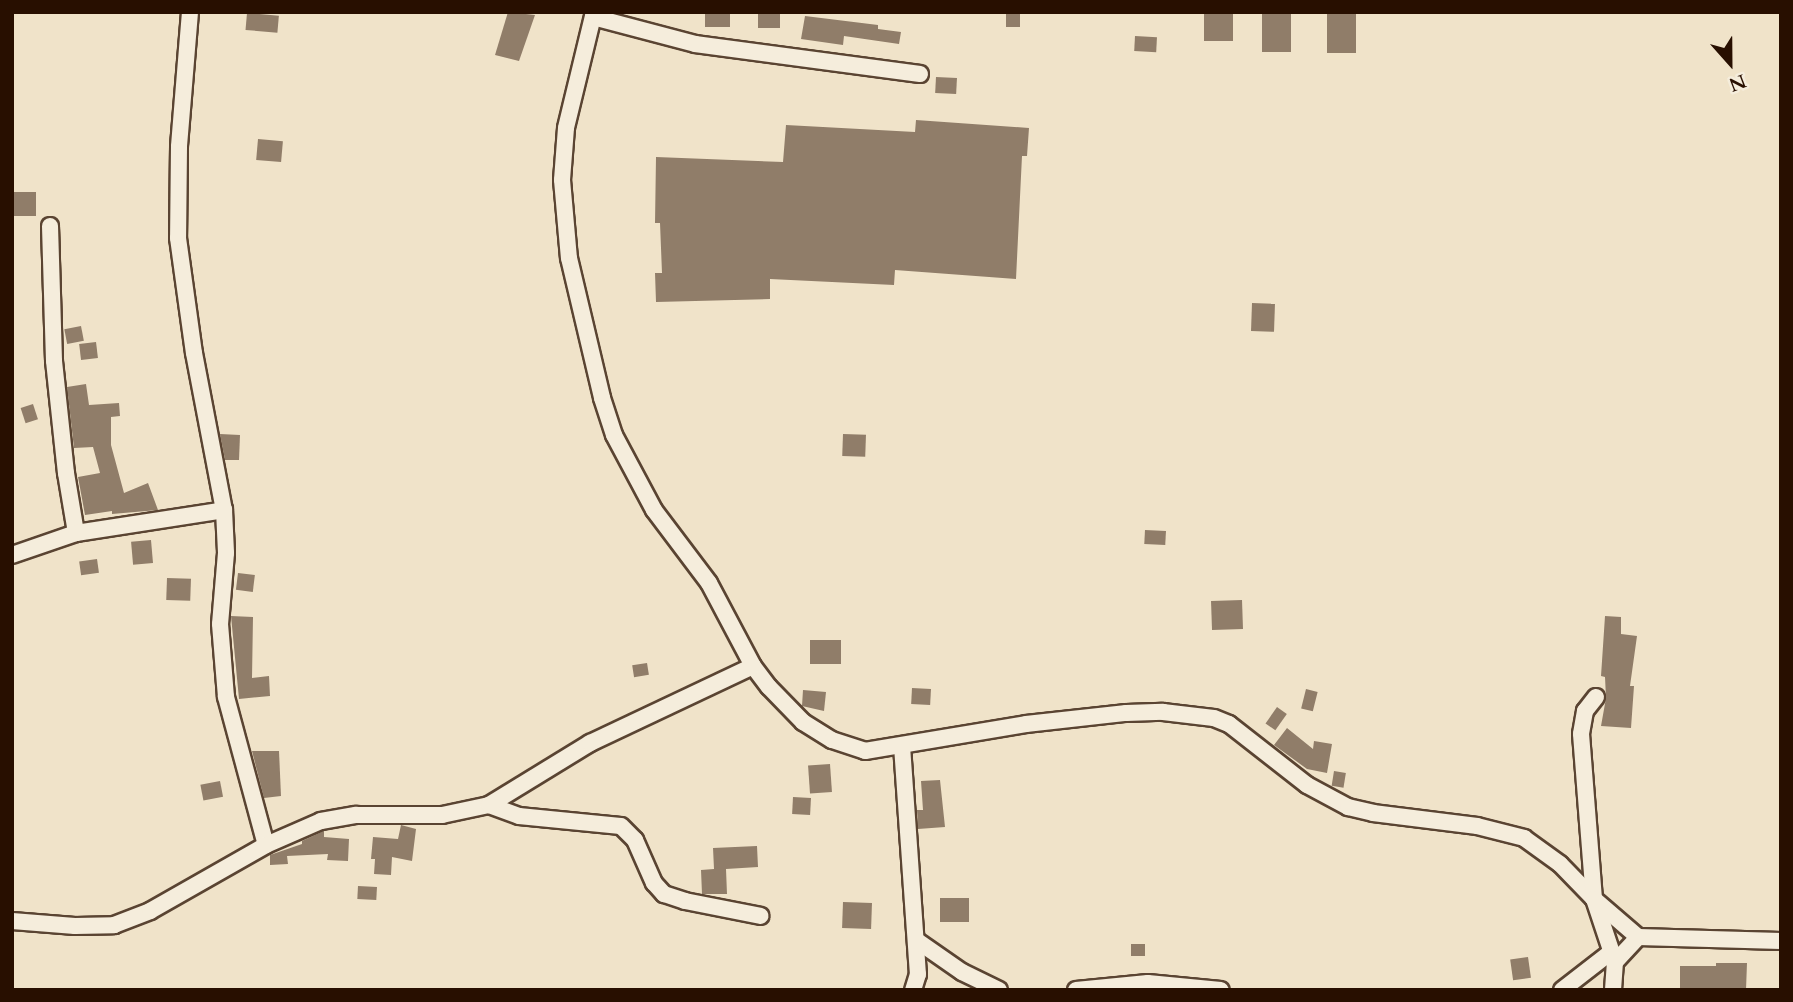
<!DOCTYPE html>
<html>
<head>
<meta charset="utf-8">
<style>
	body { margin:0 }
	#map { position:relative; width:1793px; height:1002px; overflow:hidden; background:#f0e3c9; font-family:Cardo,serif }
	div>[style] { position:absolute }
	.building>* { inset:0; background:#907d69; transform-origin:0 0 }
	.roads { filter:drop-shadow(2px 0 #5a4432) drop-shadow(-2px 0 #5a4432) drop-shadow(0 2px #5a4432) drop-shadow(0 -2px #5a4432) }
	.minor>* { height:16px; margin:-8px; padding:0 8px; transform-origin:8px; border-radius:8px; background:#f5eddc }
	span { translate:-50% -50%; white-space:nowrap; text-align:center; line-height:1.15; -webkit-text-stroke:5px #f5eddc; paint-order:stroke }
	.frame { position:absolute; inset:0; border:14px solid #280f00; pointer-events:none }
	.north { position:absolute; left:1695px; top:28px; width:70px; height:70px; -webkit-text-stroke:5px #f5eddc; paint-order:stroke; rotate:159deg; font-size:19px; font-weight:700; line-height:28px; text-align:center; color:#280f00 }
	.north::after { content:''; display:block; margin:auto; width:24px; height:32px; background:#280f00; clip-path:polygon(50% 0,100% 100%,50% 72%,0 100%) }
</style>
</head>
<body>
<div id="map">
	<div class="building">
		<i style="clip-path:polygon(508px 12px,535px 15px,519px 61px,495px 55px)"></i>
		<i style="left:705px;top:12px;width:25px;height:15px"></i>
		<i style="left:758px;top:12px;width:22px;height:16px"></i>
		<i style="left:1006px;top:12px;width:14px;height:15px"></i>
		<i style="left:1204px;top:12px;width:29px;height:29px"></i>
		<i style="left:1262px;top:12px;width:29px;height:40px"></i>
		<i style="left:1327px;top:12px;width:29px;height:41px"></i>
		<i style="left:247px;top:13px;width:32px;height:17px;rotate:5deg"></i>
		<i style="clip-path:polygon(805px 16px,878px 25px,878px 29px,901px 32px,899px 44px,844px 36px,843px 45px,801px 39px)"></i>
		<i style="left:1135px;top:36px;width:22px;height:15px;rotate:3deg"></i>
		<i style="left:936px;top:77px;width:21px;height:16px;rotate:3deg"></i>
		<i style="clip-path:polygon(916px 120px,1029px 128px,1027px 156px,1022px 156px,1016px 279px,895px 270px,894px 285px,770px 279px,770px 299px,656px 302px,655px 273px,662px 273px,660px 223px,655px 223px,656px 157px,783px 162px,786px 125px,915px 132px)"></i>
		<i style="left:258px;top:139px;width:25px;height:21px;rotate:5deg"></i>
		<i style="left:12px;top:192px;width:24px;height:24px"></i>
		<i style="left:1252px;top:303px;width:23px;height:28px;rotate:2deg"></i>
		<i style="left:81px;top:326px;width:15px;height:17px;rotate:79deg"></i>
		<i style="left:96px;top:342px;width:16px;height:17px;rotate:83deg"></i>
		<i style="clip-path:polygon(86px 384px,89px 405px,119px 403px,120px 416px,111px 417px,111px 445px,124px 493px,148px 483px,158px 510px,112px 514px,112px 511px,85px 515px,78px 477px,100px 473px,93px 447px,74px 448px,67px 387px)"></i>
		<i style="left:33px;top:404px;width:16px;height:13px;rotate:72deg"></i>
		<i style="clip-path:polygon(220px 434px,240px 435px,239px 460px,225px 460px)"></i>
		<i style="left:843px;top:434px;width:23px;height:22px;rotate:2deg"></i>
		<i style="left:1145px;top:530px;width:21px;height:14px;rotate:3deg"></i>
		<i style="left:151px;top:540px;width:23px;height:20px;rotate:85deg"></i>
		<i style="left:97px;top:559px;width:14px;height:18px;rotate:82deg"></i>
		<i style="left:238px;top:573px;width:17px;height:17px;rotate:7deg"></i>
		<i style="left:167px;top:578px;width:24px;height:22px;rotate:2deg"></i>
		<i style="left:1242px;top:600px;width:29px;height:31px;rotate:88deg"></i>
		<i style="clip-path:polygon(231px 616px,253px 617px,252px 678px,269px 676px,270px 696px,239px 699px)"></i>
		<i style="clip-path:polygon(1605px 616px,1621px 617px,1621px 634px,1637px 636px,1630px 686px,1634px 686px,1631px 728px,1601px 726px,1606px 698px,1605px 677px,1601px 676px)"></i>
		<i style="left:841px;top:640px;width:24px;height:31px;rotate:90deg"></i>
		<i style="left:647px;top:663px;width:12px;height:15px;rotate:81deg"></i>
		<i style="left:912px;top:688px;width:19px;height:16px;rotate:3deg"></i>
		<i style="left:1306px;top:689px;width:12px;height:20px;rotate:14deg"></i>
		<i style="clip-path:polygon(803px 690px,826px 692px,824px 711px,802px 706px)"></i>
		<i style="left:1277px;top:707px;width:12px;height:20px;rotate:35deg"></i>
		<i style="clip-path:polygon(1287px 728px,1313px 749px,1314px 741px,1332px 744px,1327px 773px,1307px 769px,1274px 745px)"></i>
		<i style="clip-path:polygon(252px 751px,279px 751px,281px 796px,264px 798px)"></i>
		<i style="left:830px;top:764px;width:28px;height:22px;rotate:86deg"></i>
		<i style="left:1334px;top:771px;width:12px;height:15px;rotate:9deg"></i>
		<i style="clip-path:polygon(940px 780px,945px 827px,918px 829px,917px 810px,923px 810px,921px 781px)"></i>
		<i style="left:220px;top:781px;width:16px;height:20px;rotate:79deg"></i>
		<i style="left:793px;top:797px;width:18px;height:17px;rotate:3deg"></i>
		<i style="clip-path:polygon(401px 825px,416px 829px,412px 861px,392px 857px,391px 875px,374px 874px,375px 859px,371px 859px,373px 837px,398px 839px)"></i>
		<i style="clip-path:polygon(324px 831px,324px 837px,349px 839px,348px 861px,327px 860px,328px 854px,287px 856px,288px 864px,270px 865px,270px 855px,302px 844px,302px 841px)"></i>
		<i style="clip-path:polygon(757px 846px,758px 867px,726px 869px,727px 894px,702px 894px,701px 870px,714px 869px,713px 848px)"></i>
		<i style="left:358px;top:886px;width:19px;height:13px;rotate:3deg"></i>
		<i style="left:969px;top:898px;width:24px;height:29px;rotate:90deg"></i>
		<i style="left:843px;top:902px;width:29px;height:26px;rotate:2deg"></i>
		<i style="left:1131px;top:944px;width:14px;height:12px"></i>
		<i style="left:1528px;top:957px;width:21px;height:18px;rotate:82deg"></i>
		<i style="clip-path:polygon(1716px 963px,1747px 963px,1746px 990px,1680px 990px,1680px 966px,1716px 966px)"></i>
	</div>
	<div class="roads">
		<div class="minor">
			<i style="left:190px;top:12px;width:135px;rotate:94.7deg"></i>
			<i style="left:179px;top:147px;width:91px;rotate:90.6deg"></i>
			<i style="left:178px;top:238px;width:116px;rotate:82.1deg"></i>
			<i style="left:194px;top:353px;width:160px;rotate:79.2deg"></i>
			<i style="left:224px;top:510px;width:43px;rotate:87.3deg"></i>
			<i style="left:226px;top:553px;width:71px;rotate:94.8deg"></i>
			<i style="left:220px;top:624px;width:73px;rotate:85.3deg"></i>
			<i style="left:226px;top:697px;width:153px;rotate:74.9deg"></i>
			<i style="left:594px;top:12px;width:119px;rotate:103.6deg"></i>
			<i style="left:566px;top:128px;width:52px;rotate:94.4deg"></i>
			<i style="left:562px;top:180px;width:78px;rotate:84.9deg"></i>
			<i style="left:569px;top:258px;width:144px;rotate:76.7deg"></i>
			<i style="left:602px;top:398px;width:39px;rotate:72deg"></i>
			<i style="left:614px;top:435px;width:85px;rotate:61.9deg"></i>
			<i style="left:654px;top:510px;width:91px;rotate:53deg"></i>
			<i style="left:709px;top:583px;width:94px;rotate:62.1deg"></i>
			<i style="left:753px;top:666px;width:26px;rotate:53deg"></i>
			<i style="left:769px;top:687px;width:49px;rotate:45.8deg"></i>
			<i style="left:803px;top:722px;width:34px;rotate:32deg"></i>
			<i style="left:832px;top:740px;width:35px;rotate:18deg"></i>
			<i style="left:865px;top:751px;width:163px;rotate:-9.5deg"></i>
			<i style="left:1026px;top:724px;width:101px;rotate:-6.3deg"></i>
			<i style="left:1126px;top:713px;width:37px;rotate:-2deg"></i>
			<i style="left:1163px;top:712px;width:51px;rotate:6.7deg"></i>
			<i style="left:1214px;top:718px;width:16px;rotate:22deg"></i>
			<i style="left:1229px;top:724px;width:99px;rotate:38deg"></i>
			<i style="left:1307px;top:785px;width:47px;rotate:28.2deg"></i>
			<i style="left:1348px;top:807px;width:26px;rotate:13deg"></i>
			<i style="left:1373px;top:813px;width:105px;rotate:7.1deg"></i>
			<i style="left:1477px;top:826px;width:49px;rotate:14.3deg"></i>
			<i style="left:1524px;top:838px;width:44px;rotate:35.8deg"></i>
			<i style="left:1560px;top:864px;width:49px;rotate:45.8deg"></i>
			<i style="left:1594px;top:899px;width:58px;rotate:40.8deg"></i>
			<i style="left:1638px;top:937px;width:143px;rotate:1.6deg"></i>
			<i style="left:593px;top:17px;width:106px;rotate:14.8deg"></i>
			<i style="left:695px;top:44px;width:227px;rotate:7.6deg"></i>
			<i style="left:50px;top:226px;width:135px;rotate:88.3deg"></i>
			<i style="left:54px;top:361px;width:113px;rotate:83.9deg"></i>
			<i style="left:66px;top:473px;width:61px;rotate:80.5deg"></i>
			<i style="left:12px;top:555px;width:68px;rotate:-19deg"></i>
			<i style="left:76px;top:533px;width:150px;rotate:-8.8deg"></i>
			<i style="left:1596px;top:697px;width:18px;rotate:128deg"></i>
			<i style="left:1585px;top:711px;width:23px;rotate:100deg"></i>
			<i style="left:1581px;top:734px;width:166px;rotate:85.5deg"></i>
			<i style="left:1594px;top:899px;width:66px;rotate:71.6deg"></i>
			<i style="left:902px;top:746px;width:229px;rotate:86deg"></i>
			<i style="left:918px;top:974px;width:17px;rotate:107deg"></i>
			<i style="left:489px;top:805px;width:32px;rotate:20deg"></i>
			<i style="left:519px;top:816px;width:102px;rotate:5.6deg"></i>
			<i style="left:621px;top:826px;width:20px;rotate:45deg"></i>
			<i style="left:635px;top:840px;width:47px;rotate:66.2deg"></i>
			<i style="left:654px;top:883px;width:15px;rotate:48deg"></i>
			<i style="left:664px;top:894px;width:22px;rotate:18deg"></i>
			<i style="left:685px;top:901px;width:77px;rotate:11.2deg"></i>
			<i style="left:12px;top:921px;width:63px;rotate:4.5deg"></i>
			<i style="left:75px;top:926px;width:39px;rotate:-1deg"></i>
			<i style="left:114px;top:925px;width:39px;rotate:-21deg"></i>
			<i style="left:150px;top:911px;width:133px;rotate:-29.6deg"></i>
			<i style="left:266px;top:845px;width:60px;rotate:-23.6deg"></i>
			<i style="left:321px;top:821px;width:36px;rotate:-10deg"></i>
			<i style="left:356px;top:815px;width:86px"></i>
			<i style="left:442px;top:815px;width:48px;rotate:-12deg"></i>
			<i style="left:489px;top:805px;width:119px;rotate:-31.5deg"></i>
			<i style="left:590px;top:743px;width:180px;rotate:-25.3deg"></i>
			<i style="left:916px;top:940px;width:56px;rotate:34.8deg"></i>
			<i style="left:962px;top:972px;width:41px;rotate:25.9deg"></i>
			<i style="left:1076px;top:990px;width:72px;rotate:-5.6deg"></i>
			<i style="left:1148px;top:983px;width:73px;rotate:5.5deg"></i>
			<i style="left:1562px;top:990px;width:62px;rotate:-37.8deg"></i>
			<i style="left:1613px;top:990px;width:28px;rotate:-86deg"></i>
			<i style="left:1615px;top:962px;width:34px;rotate:-47deg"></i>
		</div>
	</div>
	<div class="frame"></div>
	<div class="north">N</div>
</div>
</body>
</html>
